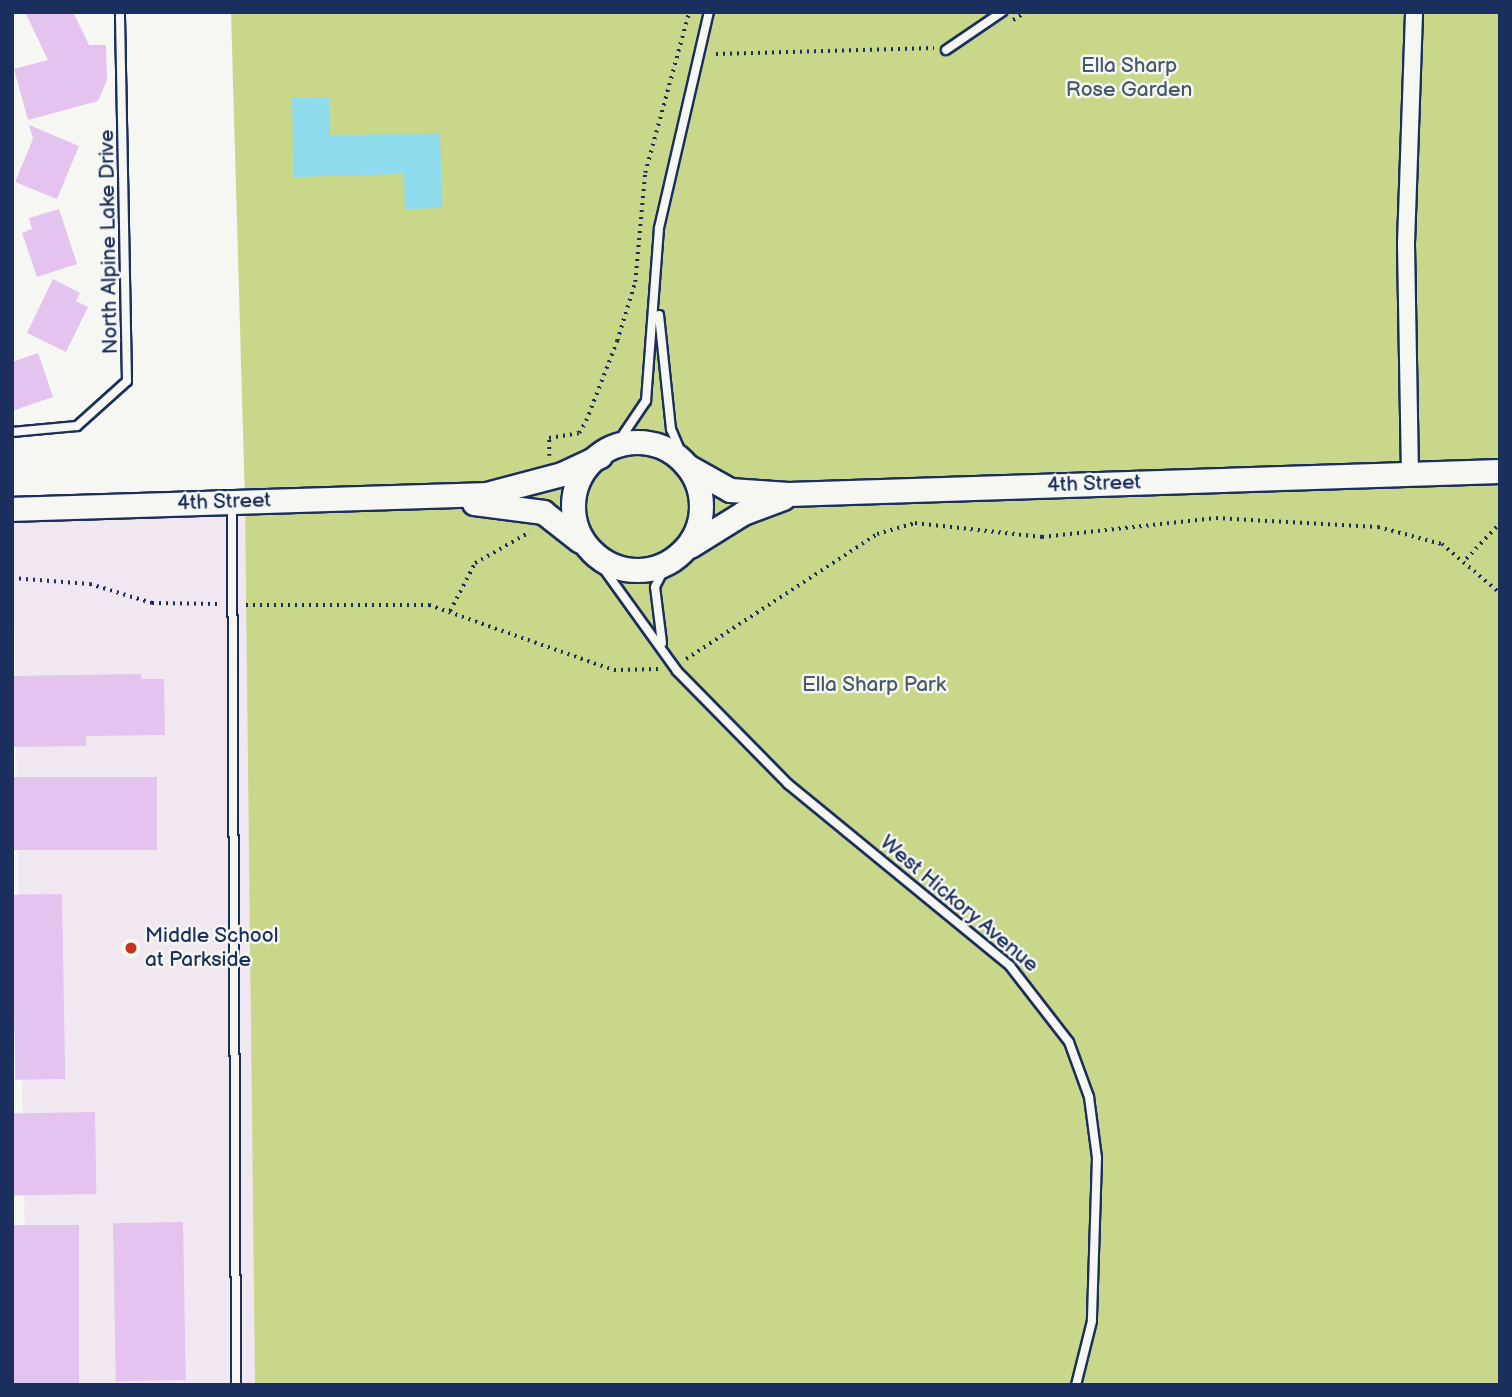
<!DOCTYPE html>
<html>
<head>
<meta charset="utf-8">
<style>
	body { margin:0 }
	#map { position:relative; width:1512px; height:1397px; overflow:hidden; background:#f6f6f2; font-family:"Balsamiq Sans",sans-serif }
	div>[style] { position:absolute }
	.built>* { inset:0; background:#f1e7f1; transform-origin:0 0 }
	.green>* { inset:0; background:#c9d78b }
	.water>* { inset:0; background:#8edbed }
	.building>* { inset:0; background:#e4c3ef; transform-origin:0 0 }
	.path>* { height:3.5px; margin-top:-1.75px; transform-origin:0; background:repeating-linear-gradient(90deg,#1b2f5e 0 2px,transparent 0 7px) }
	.roads { filter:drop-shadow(2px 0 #1b2f5e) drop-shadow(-2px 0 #1b2f5e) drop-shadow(0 2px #1b2f5e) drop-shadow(0 -2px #1b2f5e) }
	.lane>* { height:8px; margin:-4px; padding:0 4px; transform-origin:4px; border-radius:4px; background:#f6f6f2 }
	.street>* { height:16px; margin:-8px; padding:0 8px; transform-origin:8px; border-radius:8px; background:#f6f6f2 }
	.secondary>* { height:23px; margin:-11.5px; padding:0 11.5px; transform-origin:11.5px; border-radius:11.5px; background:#f6f6f2 }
	.secondary>.ring { margin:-11.5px; padding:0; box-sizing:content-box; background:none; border:23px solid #f6f6f2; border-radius:50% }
	.dots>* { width:19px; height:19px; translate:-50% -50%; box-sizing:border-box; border:4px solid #f6f6f2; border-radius:50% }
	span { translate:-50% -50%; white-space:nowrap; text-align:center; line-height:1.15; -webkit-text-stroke:5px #f6f6f2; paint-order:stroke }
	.park-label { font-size:21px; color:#465969 }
	.street-label { font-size:21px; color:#1b2f5e }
	.poi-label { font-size:21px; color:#1b2f5e }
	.left { translate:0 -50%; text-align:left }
	.frame { position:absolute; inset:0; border:14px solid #1b2f5e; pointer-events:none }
</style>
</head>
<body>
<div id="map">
	<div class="built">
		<i style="left:245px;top:501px;width:884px;height:233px;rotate:89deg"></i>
	</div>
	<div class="green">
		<i style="clip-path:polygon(231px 12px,1500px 12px,1500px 1385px,255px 1385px,245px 501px)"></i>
	</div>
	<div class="water">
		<i style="clip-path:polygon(329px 97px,330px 135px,440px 134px,442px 208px,405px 209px,404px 174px,294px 177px,292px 98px)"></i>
	</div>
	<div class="building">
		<i style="clip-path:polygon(25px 12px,73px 12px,89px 45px,106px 45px,107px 80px,98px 101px,28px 120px,14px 69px,48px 60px)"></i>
		<i style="clip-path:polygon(29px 125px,79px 146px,57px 199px,15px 182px,33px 139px)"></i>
		<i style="clip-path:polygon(59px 209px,77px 264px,37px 277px,22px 233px,32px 229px,29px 218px)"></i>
		<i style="clip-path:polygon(53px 279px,80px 293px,76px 301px,88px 307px,66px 352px,27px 333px)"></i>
		<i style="clip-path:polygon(38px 353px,53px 397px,12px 411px,12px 362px)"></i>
		<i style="clip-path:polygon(141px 674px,141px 679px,164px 679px,165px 735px,86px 736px,86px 746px,12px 747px,12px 676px)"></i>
		<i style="left:157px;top:777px;width:73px;height:145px;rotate:90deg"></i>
		<i style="left:62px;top:894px;width:185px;height:50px;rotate:89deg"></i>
		<i style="left:95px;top:1112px;width:82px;height:83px;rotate:89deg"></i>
		<i style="left:183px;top:1222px;width:158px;height:70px;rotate:89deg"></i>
		<i style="left:79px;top:1225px;width:160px;height:67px;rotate:90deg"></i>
	</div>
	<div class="path">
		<i style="left:1013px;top:20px;width:15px;rotate:-32deg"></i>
		<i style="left:716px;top:54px;width:218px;rotate:-1.6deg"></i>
		<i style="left:549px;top:456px;width:18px;rotate:-90deg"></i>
		<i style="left:549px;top:438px;width:30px;rotate:-9deg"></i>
		<i style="left:579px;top:433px;width:14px;rotate:-60deg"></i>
		<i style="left:586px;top:421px;width:86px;rotate:-68.8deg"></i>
		<i style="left:617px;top:341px;width:62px;rotate:-73deg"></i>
		<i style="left:635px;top:282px;width:109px;rotate:-84.8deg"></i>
		<i style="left:645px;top:173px;width:167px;rotate:-74.7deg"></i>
		<i style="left:1466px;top:559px;width:50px;rotate:-46.6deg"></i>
		<i style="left:12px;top:578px;width:78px;rotate:4.4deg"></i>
		<i style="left:90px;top:584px;width:65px;rotate:17deg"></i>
		<i style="left:152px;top:603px;width:69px;rotate:0.8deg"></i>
		<i style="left:246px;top:605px;width:183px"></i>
		<i style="left:429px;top:605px;width:196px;rotate:19.4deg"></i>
		<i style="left:614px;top:670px;width:46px;rotate:-1.2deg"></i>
		<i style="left:450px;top:611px;width:54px;rotate:-62.5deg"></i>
		<i style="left:475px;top:563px;width:63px;rotate:-29.4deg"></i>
		<i style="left:686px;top:659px;width:228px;rotate:-33.2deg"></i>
		<i style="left:877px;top:534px;width:40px;rotate:-16deg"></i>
		<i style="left:915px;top:523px;width:128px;rotate:6.3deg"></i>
		<i style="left:1042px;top:537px;width:175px;rotate:-6.2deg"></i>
		<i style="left:1216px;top:518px;width:162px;rotate:3.2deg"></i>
		<i style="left:1378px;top:527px;width:66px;rotate:14.9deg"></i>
		<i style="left:1442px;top:544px;width:76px;rotate:40.2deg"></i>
	</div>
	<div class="roads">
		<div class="lane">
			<i style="left:946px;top:50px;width:68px;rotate:-34.2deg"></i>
			<i style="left:659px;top:315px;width:115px;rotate:84deg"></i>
			<i style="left:671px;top:429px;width:33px;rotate:67deg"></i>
			<i style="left:12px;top:432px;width:65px;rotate:-5.3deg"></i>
			<i style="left:77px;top:426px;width:67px;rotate:-42deg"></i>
			<i style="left:127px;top:381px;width:369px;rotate:-91.1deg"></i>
			<i style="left:614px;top:448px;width:57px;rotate:-55.8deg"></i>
			<i style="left:646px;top:401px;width:173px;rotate:-85.7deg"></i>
			<i style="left:659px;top:228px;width:222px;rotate:-77deg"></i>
			<i style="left:232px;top:503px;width:882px;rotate:89.74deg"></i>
			<i style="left:593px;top:554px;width:144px;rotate:54.3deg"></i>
			<i style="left:677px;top:671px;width:158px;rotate:45.5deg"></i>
			<i style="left:788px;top:784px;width:287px;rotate:39.3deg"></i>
			<i style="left:1010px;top:966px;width:96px;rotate:52.2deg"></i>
			<i style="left:1069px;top:1042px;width:59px;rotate:70deg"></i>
			<i style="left:1089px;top:1097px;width:62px;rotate:82.5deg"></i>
			<i style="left:1097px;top:1158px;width:163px;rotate:91.8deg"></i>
			<i style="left:1092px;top:1321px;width:66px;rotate:104deg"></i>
			<i style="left:662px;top:643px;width:56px;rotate:-97.1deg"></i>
			<i style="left:655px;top:587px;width:30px;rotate:-63deg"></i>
		</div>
		<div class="street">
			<i style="left:1410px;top:474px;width:231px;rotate:-91deg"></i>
			<i style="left:1406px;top:243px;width:231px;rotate:-88deg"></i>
		</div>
		<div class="secondary">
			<i class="ring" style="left:573px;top:442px;width:105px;height:105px"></i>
			<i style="left:689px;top:467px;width:47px;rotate:29.3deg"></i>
			<i style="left:730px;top:490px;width:58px;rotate:3.9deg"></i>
			<i style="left:788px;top:494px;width:712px;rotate:-1.85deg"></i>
			<i style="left:474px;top:503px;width:70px;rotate:7.4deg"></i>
			<i style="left:543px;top:512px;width:47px;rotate:38.1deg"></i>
			<i style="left:12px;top:509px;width:474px;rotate:-1.8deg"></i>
			<i style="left:486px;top:494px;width:79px;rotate:-14.7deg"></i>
			<i style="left:562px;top:474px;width:42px;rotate:-25.3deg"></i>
			<i style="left:690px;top:546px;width:62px;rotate:-31.9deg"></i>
			<i style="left:743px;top:513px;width:43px;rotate:-20.6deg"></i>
		</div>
	</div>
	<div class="dots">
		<i style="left:131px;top:948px;background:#c8321e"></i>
	</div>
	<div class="park-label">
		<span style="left:1129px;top:78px">Ella Sharp<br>Rose Garden</span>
		<span style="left:874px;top:685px">Ella Sharp Park</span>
	</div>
	<div class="street-label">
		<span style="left:109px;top:242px;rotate:-91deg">North Alpine Lake Drive</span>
		<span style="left:1094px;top:484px;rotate:-2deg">4th Street</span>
		<span style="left:224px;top:502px;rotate:-2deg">4th Street</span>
		<span style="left:959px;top:904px;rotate:40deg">West Hickory Avenue</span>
	</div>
	<div class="poi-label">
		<span class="left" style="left:145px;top:948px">Middle School<br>at Parkside</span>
	</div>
	<div class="frame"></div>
</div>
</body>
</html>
